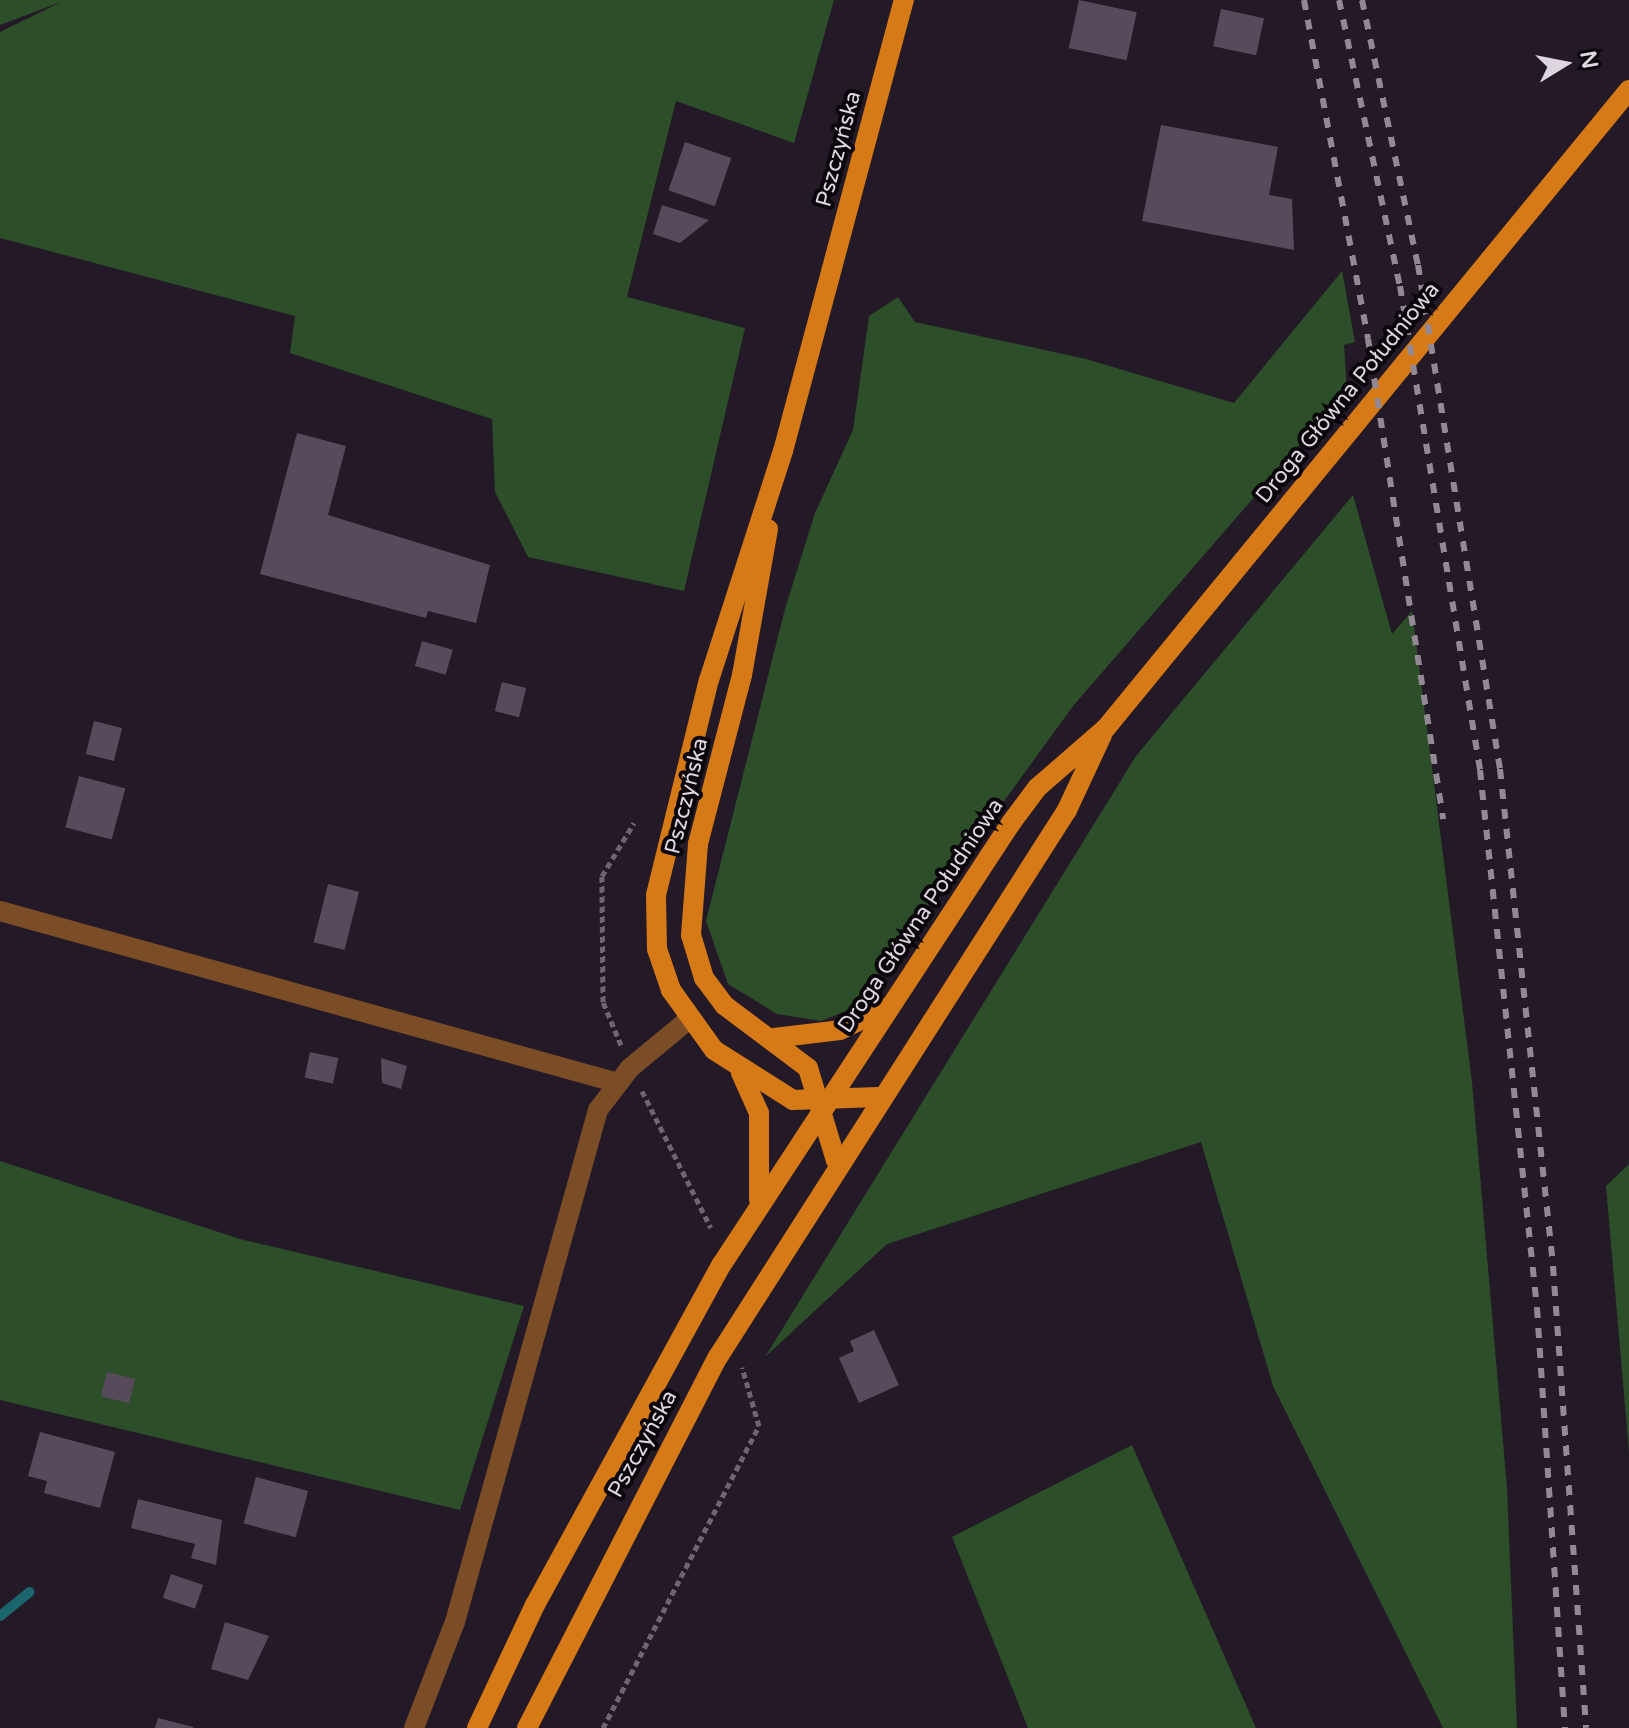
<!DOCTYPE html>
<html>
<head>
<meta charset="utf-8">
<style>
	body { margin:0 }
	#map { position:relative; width:1629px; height:1728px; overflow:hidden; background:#241927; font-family:"Varela Round",sans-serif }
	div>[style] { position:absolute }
	.green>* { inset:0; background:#2c4f29 }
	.stream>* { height:10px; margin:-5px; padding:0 5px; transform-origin:5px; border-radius:5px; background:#1b656d }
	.building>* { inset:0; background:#574b5b; transform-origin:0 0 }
	.path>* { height:5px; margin-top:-2.5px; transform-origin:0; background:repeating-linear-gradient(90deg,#6e6571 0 6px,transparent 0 10px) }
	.minor>* { height:20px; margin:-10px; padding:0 10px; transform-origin:10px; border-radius:10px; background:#7a4d27 }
	.major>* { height:20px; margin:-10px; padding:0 10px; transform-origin:10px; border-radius:10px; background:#d67a17 }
	.rail>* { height:6px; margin-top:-3px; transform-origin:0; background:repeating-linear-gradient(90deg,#928994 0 10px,transparent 0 20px) }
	span { translate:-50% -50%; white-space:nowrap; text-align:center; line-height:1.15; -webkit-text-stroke:8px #0b060c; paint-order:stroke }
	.street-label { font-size:22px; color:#ddd6df }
	.north { position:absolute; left:1525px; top:24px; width:80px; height:80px; -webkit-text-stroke:6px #0b060c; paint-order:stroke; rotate:80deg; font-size:22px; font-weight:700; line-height:32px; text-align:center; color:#ddd6df }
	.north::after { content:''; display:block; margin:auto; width:28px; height:36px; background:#ddd6df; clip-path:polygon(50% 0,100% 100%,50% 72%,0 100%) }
</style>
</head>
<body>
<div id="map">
	<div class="green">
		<i style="clip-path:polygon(0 0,834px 0,794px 143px,676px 101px,627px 297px,745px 328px,684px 591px,528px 557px,495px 492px,492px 419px,290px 353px,295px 316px,0 238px,0 32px,61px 2px,0 25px)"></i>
		<i style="clip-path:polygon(1342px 271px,1355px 342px,1344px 345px,1347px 390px,1073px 706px,854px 1008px,821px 1021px,777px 1014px,728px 984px,706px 921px,785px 609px,815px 513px,853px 430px,869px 316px,898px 297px,915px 322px,1086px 359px,1234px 403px)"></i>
		<i style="clip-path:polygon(1353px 495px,1392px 634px,1412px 611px,1472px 1082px,1507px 1488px,1517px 1728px,1443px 1728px,1273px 1386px,1201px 1142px,887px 1244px,765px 1357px,1136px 756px)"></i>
		<i style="clip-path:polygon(0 1161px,240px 1239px,524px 1306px,460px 1510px,0 1400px)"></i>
		<i style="clip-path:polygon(1629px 1164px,1629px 1452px,1606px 1186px)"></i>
		<i style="clip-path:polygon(1132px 1445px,1256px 1728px,1028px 1728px,952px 1537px)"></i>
	</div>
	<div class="stream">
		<i style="left:0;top:1616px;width:38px;rotate:-39deg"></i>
	</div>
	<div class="building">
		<i style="left:1079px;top:0;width:59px;height:49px;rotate:12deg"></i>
		<i style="left:1221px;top:9px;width:44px;height:38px;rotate:12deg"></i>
		<i style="clip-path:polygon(1161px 125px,1278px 147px,1269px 195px,1292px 199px,1294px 250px,1142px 221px)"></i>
		<i style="left:685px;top:142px;width:49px;height:51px;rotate:19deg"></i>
		<i style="clip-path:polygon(662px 205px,709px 220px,680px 243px,653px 234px)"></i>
		<i style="clip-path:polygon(297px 433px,346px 446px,328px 515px,490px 565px,476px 623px,428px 611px,426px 618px,260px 574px)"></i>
		<i style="left:422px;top:641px;width:32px;height:26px;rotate:16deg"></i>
		<i style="left:502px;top:682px;width:25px;height:30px;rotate:14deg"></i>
		<i style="left:94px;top:721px;width:29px;height:34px;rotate:14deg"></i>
		<i style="left:79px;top:776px;width:48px;height:53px;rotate:15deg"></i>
		<i style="left:328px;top:884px;width:32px;height:60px;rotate:14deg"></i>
		<i style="left:310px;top:1052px;width:29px;height:26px;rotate:12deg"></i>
		<i style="clip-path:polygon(381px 1058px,407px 1066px,401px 1089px,382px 1083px)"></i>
		<i style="clip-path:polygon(874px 1330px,899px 1385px,859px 1403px,839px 1358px,854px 1351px,850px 1341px)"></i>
		<i style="left:107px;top:1372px;width:29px;height:25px;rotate:14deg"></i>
		<i style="clip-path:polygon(40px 1432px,115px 1452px,100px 1508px,44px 1493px,47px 1481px,28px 1476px)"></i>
		<i style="left:256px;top:1477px;width:54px;height:48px;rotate:15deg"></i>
		<i style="clip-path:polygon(138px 1499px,222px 1520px,216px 1565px,191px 1558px,195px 1544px,131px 1528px)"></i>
		<i style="left:171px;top:1574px;width:34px;height:25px;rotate:19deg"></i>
		<i style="clip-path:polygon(225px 1622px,269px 1636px,248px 1680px,211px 1669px)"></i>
		<i style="clip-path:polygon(158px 1718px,193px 1727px,193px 1728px,155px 1728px)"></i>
	</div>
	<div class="path">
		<i style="left:621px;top:1045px;width:47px;rotate:-112.7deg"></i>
		<i style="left:603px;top:1002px;width:126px;rotate:-90.5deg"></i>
		<i style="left:602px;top:876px;width:62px;rotate:-58.9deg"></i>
		<i style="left:642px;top:1091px;width:153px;rotate:63.3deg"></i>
		<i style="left:603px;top:1728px;width:340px;rotate:-62.7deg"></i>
		<i style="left:759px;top:1426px;width:61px;rotate:-106.1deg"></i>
	</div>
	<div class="minor">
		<i style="left:0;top:911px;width:641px;rotate:15.55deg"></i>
		<i style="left:414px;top:1728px;width:114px;rotate:-68.9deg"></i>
		<i style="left:455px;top:1622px;width:532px;rotate:-74.4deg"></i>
		<i style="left:598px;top:1110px;width:53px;rotate:-52.7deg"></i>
		<i style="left:630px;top:1068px;width:75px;rotate:-39.6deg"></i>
	</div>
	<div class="major">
		<i style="left:768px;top:529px;width:148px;rotate:100.1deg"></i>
		<i style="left:742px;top:675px;width:175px;rotate:104.6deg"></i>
		<i style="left:698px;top:844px;width:91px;rotate:94.4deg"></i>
		<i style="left:691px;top:935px;width:45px;rotate:73.2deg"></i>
		<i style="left:704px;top:978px;width:34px;rotate:53deg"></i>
		<i style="left:724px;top:1005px;width:105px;rotate:36.9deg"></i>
		<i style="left:808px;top:1068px;width:97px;rotate:73.2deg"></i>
		<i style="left:774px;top:1038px;width:66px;rotate:-6.9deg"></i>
		<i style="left:840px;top:1030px;width:51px;rotate:-25.6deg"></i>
		<i style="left:741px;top:1073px;width:44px;rotate:65.8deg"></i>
		<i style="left:759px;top:1113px;width:87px;rotate:90deg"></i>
		<i style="left:878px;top:1097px;width:85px;rotate:178deg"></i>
		<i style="left:793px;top:1100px;width:93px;rotate:-147.7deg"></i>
		<i style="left:714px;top:1050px;width:74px;rotate:-125.6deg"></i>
		<i style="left:671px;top:990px;width:43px;rotate:-108.9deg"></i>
		<i style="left:657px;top:949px;width:54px;rotate:-91.1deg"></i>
		<i style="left:656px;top:895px;width:221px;rotate:-76.2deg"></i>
		<i style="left:709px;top:680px;width:241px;rotate:-72.1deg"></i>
		<i style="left:783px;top:451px;width:467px;rotate:-75deg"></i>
		<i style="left:477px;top:1728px;width:136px;rotate:-64.8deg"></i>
		<i style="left:535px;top:1605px;width:389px;rotate:-61.3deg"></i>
		<i style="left:722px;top:1264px;width:527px;rotate:-56.76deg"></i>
		<i style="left:1011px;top:823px;width:44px;rotate:-53.4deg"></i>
		<i style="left:1037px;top:788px;width:91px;rotate:-41deg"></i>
		<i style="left:1106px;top:728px;width:825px;rotate:-50.66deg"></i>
		<i style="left:527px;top:1728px;width:417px;rotate:-62.8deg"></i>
		<i style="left:718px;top:1357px;width:649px;rotate:-57.46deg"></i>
		<i style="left:1067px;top:810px;width:83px;rotate:-65deg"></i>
	</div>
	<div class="rail">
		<i style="left:1304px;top:0;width:345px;rotate:79.3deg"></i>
		<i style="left:1368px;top:339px;width:486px;rotate:81.1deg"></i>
		<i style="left:1339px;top:0;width:292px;rotate:78deg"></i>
		<i style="left:1400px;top:286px;width:491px;rotate:80.6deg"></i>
		<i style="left:1480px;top:770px;width:541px;rotate:83.95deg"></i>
		<i style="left:1537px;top:1308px;width:421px;rotate:86.2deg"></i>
		<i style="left:1362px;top:0;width:271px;rotate:78.1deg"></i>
		<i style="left:1418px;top:265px;width:511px;rotate:80.76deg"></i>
		<i style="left:1500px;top:769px;width:500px;rotate:83.9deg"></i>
		<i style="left:1553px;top:1266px;width:463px;rotate:85.9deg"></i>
	</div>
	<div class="street-label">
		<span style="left:839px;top:149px;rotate:-75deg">Pszczyńska</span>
		<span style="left:1348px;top:393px;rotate:-51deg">Droga Główna Południowa</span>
		<span style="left:687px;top:796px;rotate:-76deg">Pszczyńska</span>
		<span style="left:921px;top:916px;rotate:-56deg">Droga Główna Południowa</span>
		<span style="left:643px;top:1444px;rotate:-61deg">Pszczyńska</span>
	</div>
	<div class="north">N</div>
</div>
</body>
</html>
